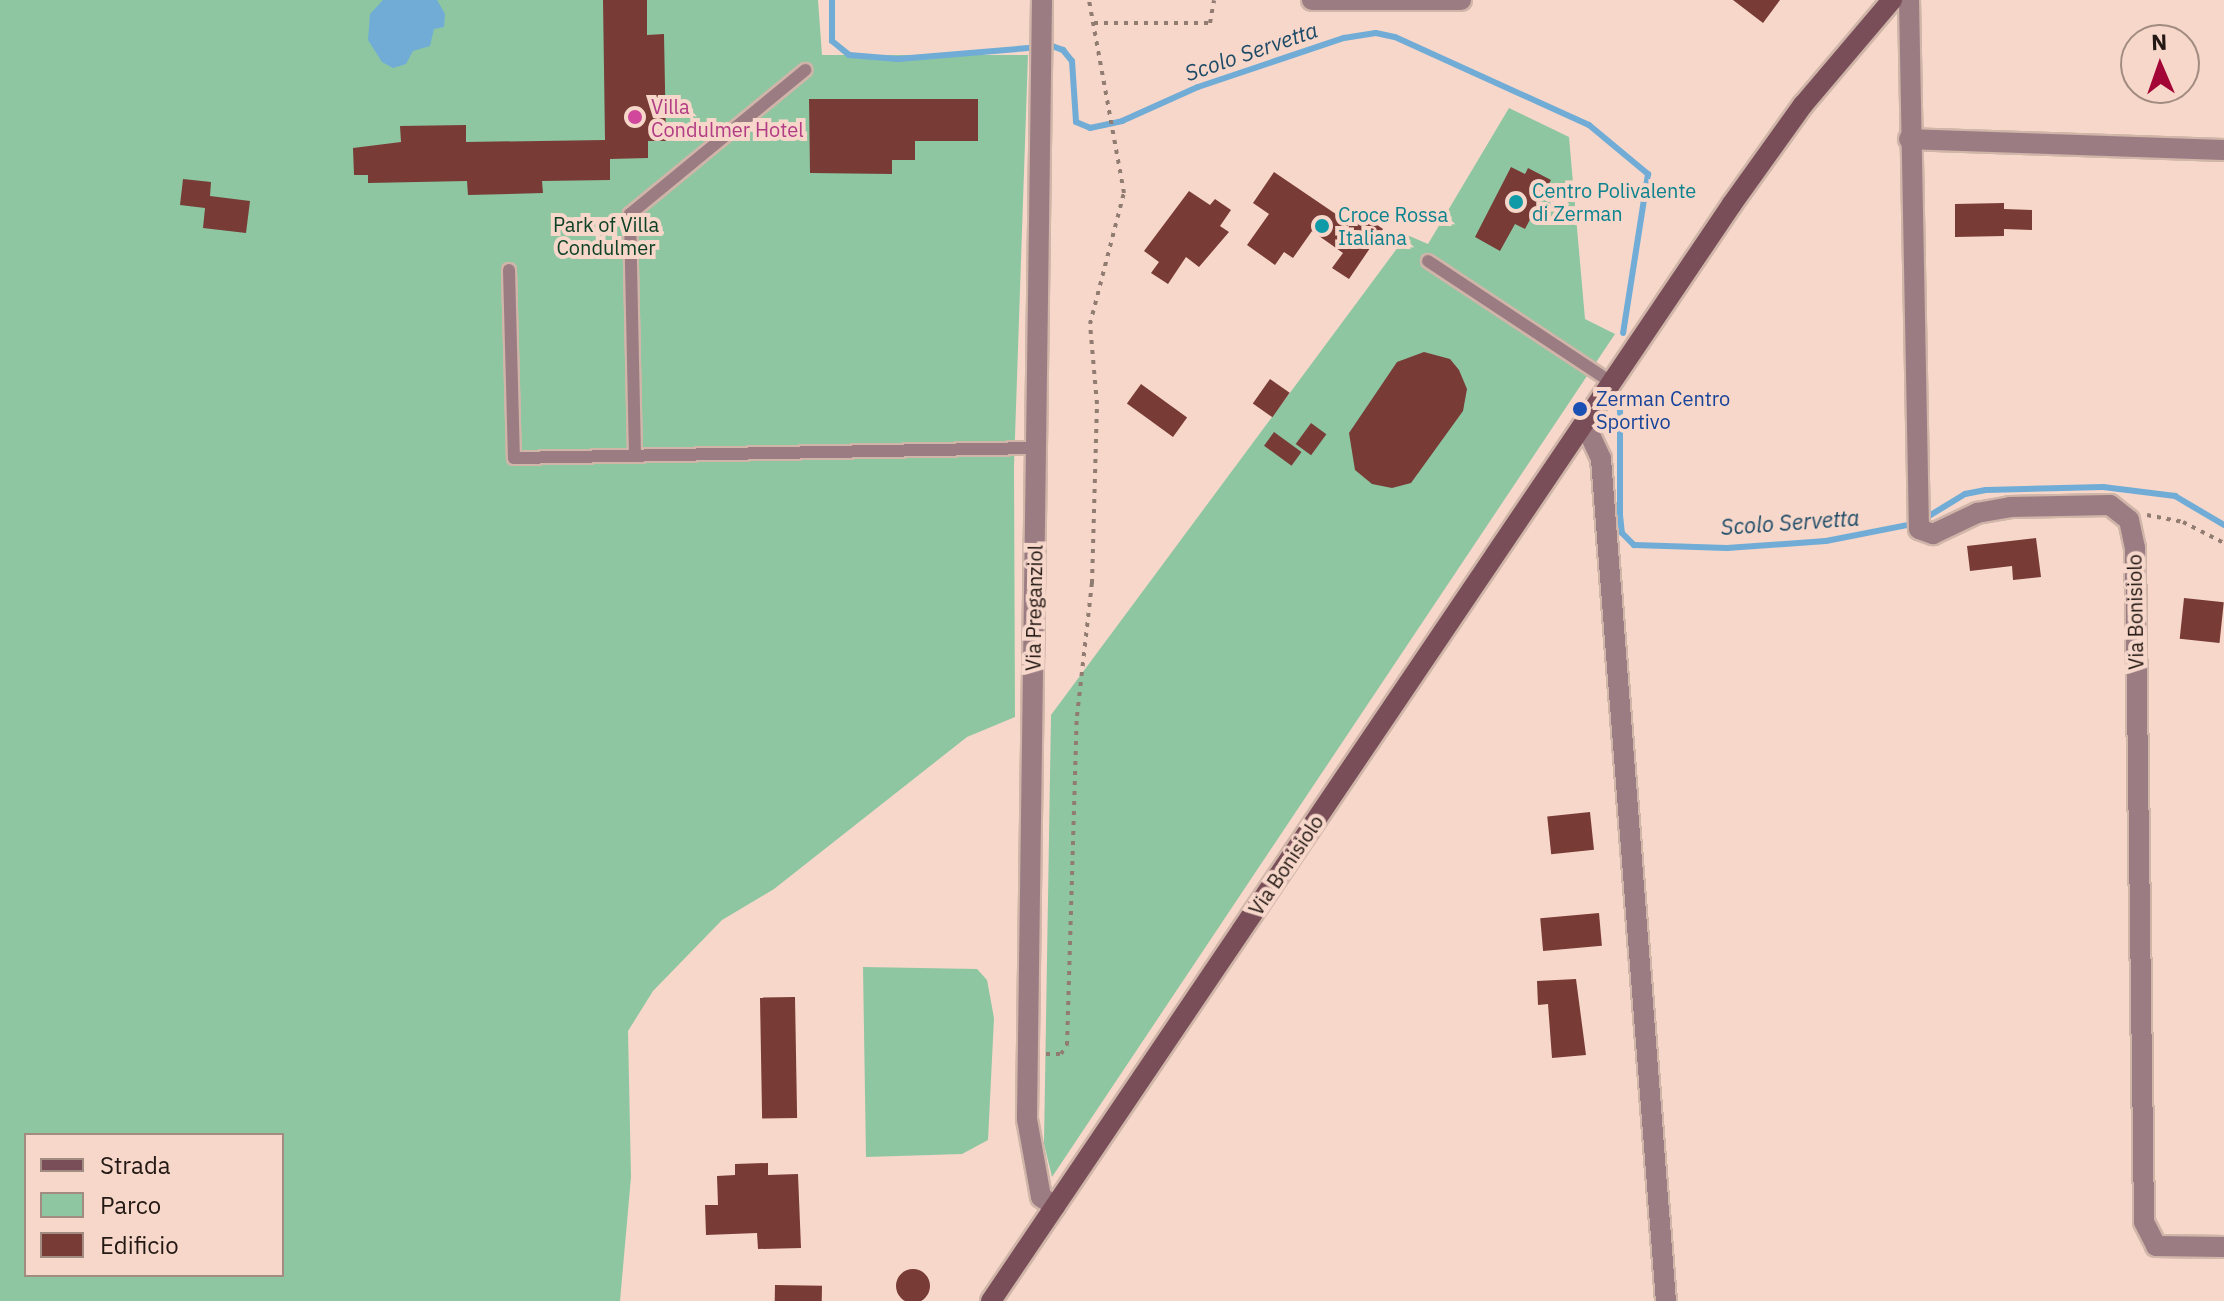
<!DOCTYPE html>
<html>
<head>
<meta charset="utf-8">
<style>
	body { margin:0 }
	#map { position:relative; width:2224px; height:1301px; overflow:hidden; background:#f6d7ca; font-family:"IBM Plex Sans",sans-serif }
	div>[style] { position:absolute }
	.green>* { inset:0; background:#8ec6a2 }
	.water>* { inset:0; background:#70acd6 }
	.stream>* { height:6px; margin:-3px; padding:0 3px; transform-origin:3px; border-radius:3px; background:#70acd6 }
	.building>* { inset:0; background:#793b36; transform-origin:0 0 }
	.round { border-radius:50% }
	.path>* { height:4px; margin-top:-2px; transform-origin:0; background:repeating-linear-gradient(90deg,#917c72 0 4px,transparent 0 10px) }
	.roads { filter:drop-shadow(2px 0 #d0b5a9) drop-shadow(-2px 0 #d0b5a9) drop-shadow(0 2px #d0b5a9) drop-shadow(0 -2px #d0b5a9) }
	.service>* { height:12px; margin:-6px; padding:0 6px; transform-origin:6px; border-radius:6px; background:#9b7c83 }
	.minor>* { height:20px; margin:-10px; padding:0 10px; transform-origin:10px; border-radius:10px; background:#9b7c83 }
	.tertiary>* { height:20px; margin:-10px; padding:0 10px; transform-origin:10px; border-radius:10px; background:#9b7c83 }
	.secondary>* { height:20px; margin:-10px; padding:0 10px; transform-origin:10px; border-radius:10px; background:#794e58 }
	.dots>* { width:22px; height:22px; translate:-50% -50%; box-sizing:border-box; border:4px solid #f6d7ca; border-radius:50% }
	span { translate:-50% -50%; white-space:nowrap; text-align:center; line-height:1.15; -webkit-text-stroke:8px #f6d7ca; paint-order:stroke }
	.hotel-label { font-size:20px; color:#b23c85 }
	.left { translate:0 -50%; text-align:left }
	.culture-label { font-size:20px; color:#0d838f }
	.park-label { font-size:20px; color:#0e4126 }
	.transit-label { font-size:20px; color:#164399 }
	.street-label { font-size:20px; color:#231813 }
	.water-label { font-size:22px; color:#1c4a67; font-style:italic }
	.legend { position:absolute; left:24px; top:1133px; width:260px; height:144px; box-sizing:border-box; background:#f6d7ca; border:2px solid #a28b81; margin:0; padding:10px 14px; list-style:none; font-size:24px; color:#231813 }
	.legend li { display:flex; align-items:center; gap:16px; height:40px }
	.legend b { width:40px; border:2px solid #a28b81 }
	.north { position:absolute; left:2120px; top:24px; width:80px; height:80px; box-sizing:border-box; background:#f6d7ca; border:2px solid #a28b81; border-radius:50%; rotate:358deg; font-size:22px; font-weight:700; line-height:32px; text-align:center; color:#231813 }
	.north::after { content:''; display:block; margin:auto; width:28px; height:36px; background:#a30636; clip-path:polygon(50% 0,100% 100%,50% 72%,0 100%) }
</style>
</head>
<body>
<div id="map">
	<div class="green">
		<i style="clip-path:polygon(evenodd,0 0,818px 0,822px 55px,1028px 55px,1014px 466px,1015px 717px,967px 737px,774px 889px,722px 920px,653px 991px,628px 1031px,631px 1177px,620px 1301px,0 1301px,0 0,26px 1135px,282px 1135px,282px 1275px,26px 1275px,26px 1135px)"></i>
		<i style="clip-path:polygon(1509px 108px,1569px 137px,1585px 319px,1615px 334px,1052px 1177px,1044px 1144px,1051px 715px,1407px 235px,1428px 244px)"></i>
		<i style="clip-path:polygon(863px 967px,977px 969px,987px 980px,994px 1018px,988px 1140px,962px 1154px,866px 1157px)"></i>
	</div>
	<div class="water">
		<i style="clip-path:polygon(383px 0,437px 0,445px 14px,444px 27px,434px 29px,430px 46px,413px 51px,406px 64px,393px 68px,382px 62px,368px 40px,370px 14px)"></i>
	</div>
	<div class="stream">
		<i style="left:832px;top:0;width:41px;rotate:90deg"></i>
		<i style="left:832px;top:41px;width:22px;rotate:39deg"></i>
		<i style="left:849px;top:55px;width:49px;rotate:4.7deg"></i>
		<i style="left:898px;top:59px;width:155px;rotate:-4.8deg"></i>
		<i style="left:1052px;top:46px;width:12px;rotate:20deg"></i>
		<i style="left:1063px;top:50px;width:14px;rotate:51deg"></i>
		<i style="left:1072px;top:61px;width:61px;rotate:86.2deg"></i>
		<i style="left:1076px;top:122px;width:15px;rotate:23deg"></i>
		<i style="left:1090px;top:128px;width:33px;rotate:-12deg"></i>
		<i style="left:1122px;top:121px;width:83px;rotate:-24.1deg"></i>
		<i style="left:1198px;top:87px;width:154px;rotate:-18.6deg"></i>
		<i style="left:1344px;top:38px;width:32px;rotate:-9deg"></i>
		<i style="left:1376px;top:33px;width:19px;rotate:12deg"></i>
		<i style="left:1395px;top:37px;width:213px;rotate:24.4deg"></i>
		<i style="left:1589px;top:125px;width:77px;rotate:39.7deg"></i>
		<i style="left:1648px;top:174px;width:161px;rotate:98.9deg"></i>
		<i style="left:1620px;top:399px;width:116px;rotate:90deg"></i>
		<i style="left:1620px;top:515px;width:18px;rotate:84deg"></i>
		<i style="left:1622px;top:533px;width:17px;rotate:45deg"></i>
		<i style="left:1634px;top:545px;width:93px;rotate:1.8deg"></i>
		<i style="left:1727px;top:548px;width:99px;rotate:-4deg"></i>
		<i style="left:1826px;top:541px;width:89px;rotate:-11.1deg"></i>
		<i style="left:1924px;top:519px;width:48px;rotate:-31.4deg"></i>
		<i style="left:1965px;top:494px;width:21px;rotate:-11deg"></i>
		<i style="left:1986px;top:490px;width:117px;rotate:-1.5deg"></i>
		<i style="left:2103px;top:487px;width:73px;rotate:7.1deg"></i>
		<i style="left:2175px;top:496px;width:57px;rotate:30.6deg"></i>
	</div>
	<div class="building">
		<i style="clip-path:polygon(603px 0,647px 0,647px 35px,664px 34px,666px 141px,648px 141px,648px 158px,610px 159px,610px 180px,542px 181px,543px 193px,468px 195px,467px 181px,368px 183px,368px 175px,354px 175px,353px 148px,401px 142px,400px 126px,466px 125px,466px 142px,605px 140px)"></i>
		<i style="clip-path:polygon(1733px 0,1780px 0,1763px 23px)"></i>
		<i style="clip-path:polygon(809px 99px,978px 99px,978px 141px,915px 141px,915px 160px,892px 160px,892px 174px,810px 173px)"></i>
		<i style="clip-path:polygon(1511px 167px,1525px 174px,1528px 168px,1551px 180px,1525px 229px,1515px 224px,1500px 251px,1475px 237px)"></i>
		<i style="clip-path:polygon(1274px 172px,1352px 225px,1360px 213px,1383px 229px,1349px 279px,1332px 268px,1343px 253px,1312px 231px,1293px 258px,1284px 252px,1275px 265px,1247px 245px,1269px 214px,1253px 203px)"></i>
		<i style="clip-path:polygon(183px 179px,211px 182px,210px 196px,250px 201px,246px 233px,203px 228px,205px 208px,180px 205px)"></i>
		<i style="clip-path:polygon(1189px 191px,1210px 205px,1215px 199px,1231px 210px,1220px 226px,1229px 232px,1199px 267px,1186px 257px,1168px 284px,1151px 273px,1159px 262px,1144px 251px)"></i>
		<i style="clip-path:polygon(2004px 203px,2004px 209px,2032px 210px,2032px 230px,2004px 229px,2004px 236px,1955px 237px,1955px 204px)"></i>
		<i style="clip-path:polygon(1424px 352px,1450px 359px,1459px 370px,1467px 389px,1463px 411px,1411px 483px,1392px 488px,1372px 484px,1355px 470px,1349px 433px,1397px 362px)"></i>
		<i style="left:1270px;top:379px;width:24px;height:30px;rotate:35deg"></i>
		<i style="left:1141px;top:384px;width:57px;height:24px;rotate:36deg"></i>
		<i style="left:1311px;top:423px;width:19px;height:26px;rotate:36deg"></i>
		<i style="left:1274px;top:432px;width:34px;height:17px;rotate:36deg"></i>
		<i style="clip-path:polygon(2036px 538px,2041px 577px,2013px 580px,2012px 566px,1970px 571px,1967px 546px)"></i>
		<i style="left:2184px;top:598px;width:40px;height:41px;rotate:6deg"></i>
		<i style="left:1590px;top:812px;width:38px;height:43px;rotate:84deg"></i>
		<i style="left:1599px;top:913px;width:33px;height:59px;rotate:85deg"></i>
		<i style="clip-path:polygon(1576px 979px,1586px 1055px,1552px 1058px,1548px 1004px,1538px 1005px,1537px 981px)"></i>
		<i style="left:795px;top:997px;width:121px;height:35px;rotate:89deg"></i>
		<i style="clip-path:polygon(768px 1163px,768px 1175px,798px 1174px,801px 1248px,758px 1249px,757px 1233px,706px 1235px,705px 1205px,718px 1205px,717px 1176px,735px 1175px,735px 1164px)"></i>
		<i class="round" style="left:896px;top:1269px;width:34px;height:34px"></i>
		<i style="left:775px;top:1285px;width:47px;height:16px;rotate:1deg"></i>
	</div>
	<div class="path">
		<i style="left:1094px;top:23px;width:116px"></i>
		<i style="left:1210px;top:23px;width:23px;rotate:-80deg"></i>
		<i style="left:2147px;top:515px;width:37px;rotate:11deg"></i>
		<i style="left:2183px;top:522px;width:46px;rotate:27.1deg"></i>
		<i style="left:1046px;top:1054px;width:15px"></i>
		<i style="left:1061px;top:1054px;width:11px;rotate:-56deg"></i>
		<i style="left:1067px;top:1045px;width:329px;rotate:-88.3deg"></i>
		<i style="left:1077px;top:716px;width:134px;rotate:-83.6deg"></i>
		<i style="left:1092px;top:583px;width:179px;rotate:-88.4deg"></i>
		<i style="left:1097px;top:404px;width:80px;rotate:-95deg"></i>
		<i style="left:1090px;top:324px;width:135px;rotate:-75.5deg"></i>
		<i style="left:1124px;top:193px;width:196px;rotate:-100.3deg"></i>
	</div>
	<div class="roads">
		<div class="service">
			<i style="left:1428px;top:261px;width:221px;rotate:33.5deg"></i>
			<i style="left:509px;top:270px;width:188px;rotate:88.5deg"></i>
			<i style="left:514px;top:458px;width:523px;rotate:-1.1deg"></i>
			<i style="left:635px;top:456px;width:242px;rotate:-91.2deg"></i>
			<i style="left:630px;top:214px;width:227px;rotate:-39.4deg"></i>
		</div>
		<div class="minor">
			<i style="left:1312px;top:0;width:149px"></i>
			<i style="left:1909px;top:0;width:529px;rotate:88.92deg"></i>
			<i style="left:1919px;top:529px;width:15px;rotate:20deg"></i>
			<i style="left:1933px;top:534px;width:49px;rotate:-25.5deg"></i>
			<i style="left:1977px;top:513px;width:34px;rotate:-10deg"></i>
			<i style="left:2010px;top:507px;width:100px;rotate:-1.1deg"></i>
			<i style="left:2110px;top:505px;width:24px;rotate:38deg"></i>
			<i style="left:2129px;top:520px;width:29px;rotate:78deg"></i>
			<i style="left:2135px;top:548px;width:674px;rotate:89.23deg"></i>
			<i style="left:2144px;top:1222px;width:27px;rotate:63deg"></i>
			<i style="left:2156px;top:1246px;width:68px;rotate:0.8deg"></i>
			<i style="left:1909px;top:139px;width:315px;rotate:2deg"></i>
			<i style="left:1581px;top:428px;width:11px;rotate:38deg"></i>
			<i style="left:1590px;top:435px;width:26px;rotate:65deg"></i>
			<i style="left:1601px;top:459px;width:845px;rotate:85.59deg"></i>
		</div>
		<div class="tertiary">
			<i style="left:1042px;top:0;width:1119px;rotate:90.77deg"></i>
			<i style="left:1027px;top:1119px;width:79px;rotate:79.8deg"></i>
			<i style="left:1041px;top:1197px;width:17px;rotate:33deg"></i>
		</div>
		<div class="secondary">
			<i style="left:991px;top:1301px;width:1324px;rotate:-55.96deg"></i>
			<i style="left:1732px;top:204px;width:122px;rotate:-54.4deg"></i>
			<i style="left:1803px;top:105px;width:138px;rotate:-49.7deg"></i>
		</div>
	</div>
	<div class="dots">
		<i style="left:635px;top:117px;background:#d1479c"></i>
		<i style="left:1516px;top:202px;background:#0f9aa8"></i>
		<i style="left:1322px;top:226px;background:#0f9aa8"></i>
		<i style="left:1580px;top:409px;background:#1a4fb4"></i>
	</div>
	<div class="hotel-label">
		<span class="left" style="left:651px;top:118px">Villa<br>Condulmer Hotel</span>
	</div>
	<div class="culture-label">
		<span class="left" style="left:1532px;top:202px">Centro Polivalente<br>di Zerman</span>
		<span class="left" style="left:1338px;top:226px">Croce Rossa<br>Italiana</span>
	</div>
	<div class="park-label">
		<span style="left:606px;top:236px">Park of Villa<br>Condulmer</span>
	</div>
	<div class="transit-label">
		<span class="left" style="left:1596px;top:410px">Zerman Centro<br>Sportivo</span>
	</div>
	<div class="street-label">
		<span style="left:1034px;top:608px;rotate:-89deg">Via Preganziol</span>
		<span style="left:2135px;top:612px;rotate:-91deg">Via Bonisiolo</span>
		<span style="left:1286px;top:865px;rotate:-56deg">Via Bonisiolo</span>
	</div>
	<div class="water-label">
		<span style="left:1251px;top:51px;rotate:-19deg">Scolo Servetta</span>
		<span style="left:1790px;top:522px;rotate:-4deg">Scolo Servetta</span>
	</div>
	<ul class="legend">
	<li><b style="height:10px;background:#794e58"></b>Strada</li>
	<li><b style="height:22px;background:#8ec6a2"></b>Parco</li>
	<li><b style="height:22px;background:#793b36"></b>Edificio</li>
	</ul>
	<div class="north">N</div>
</div>
</body>
</html>
